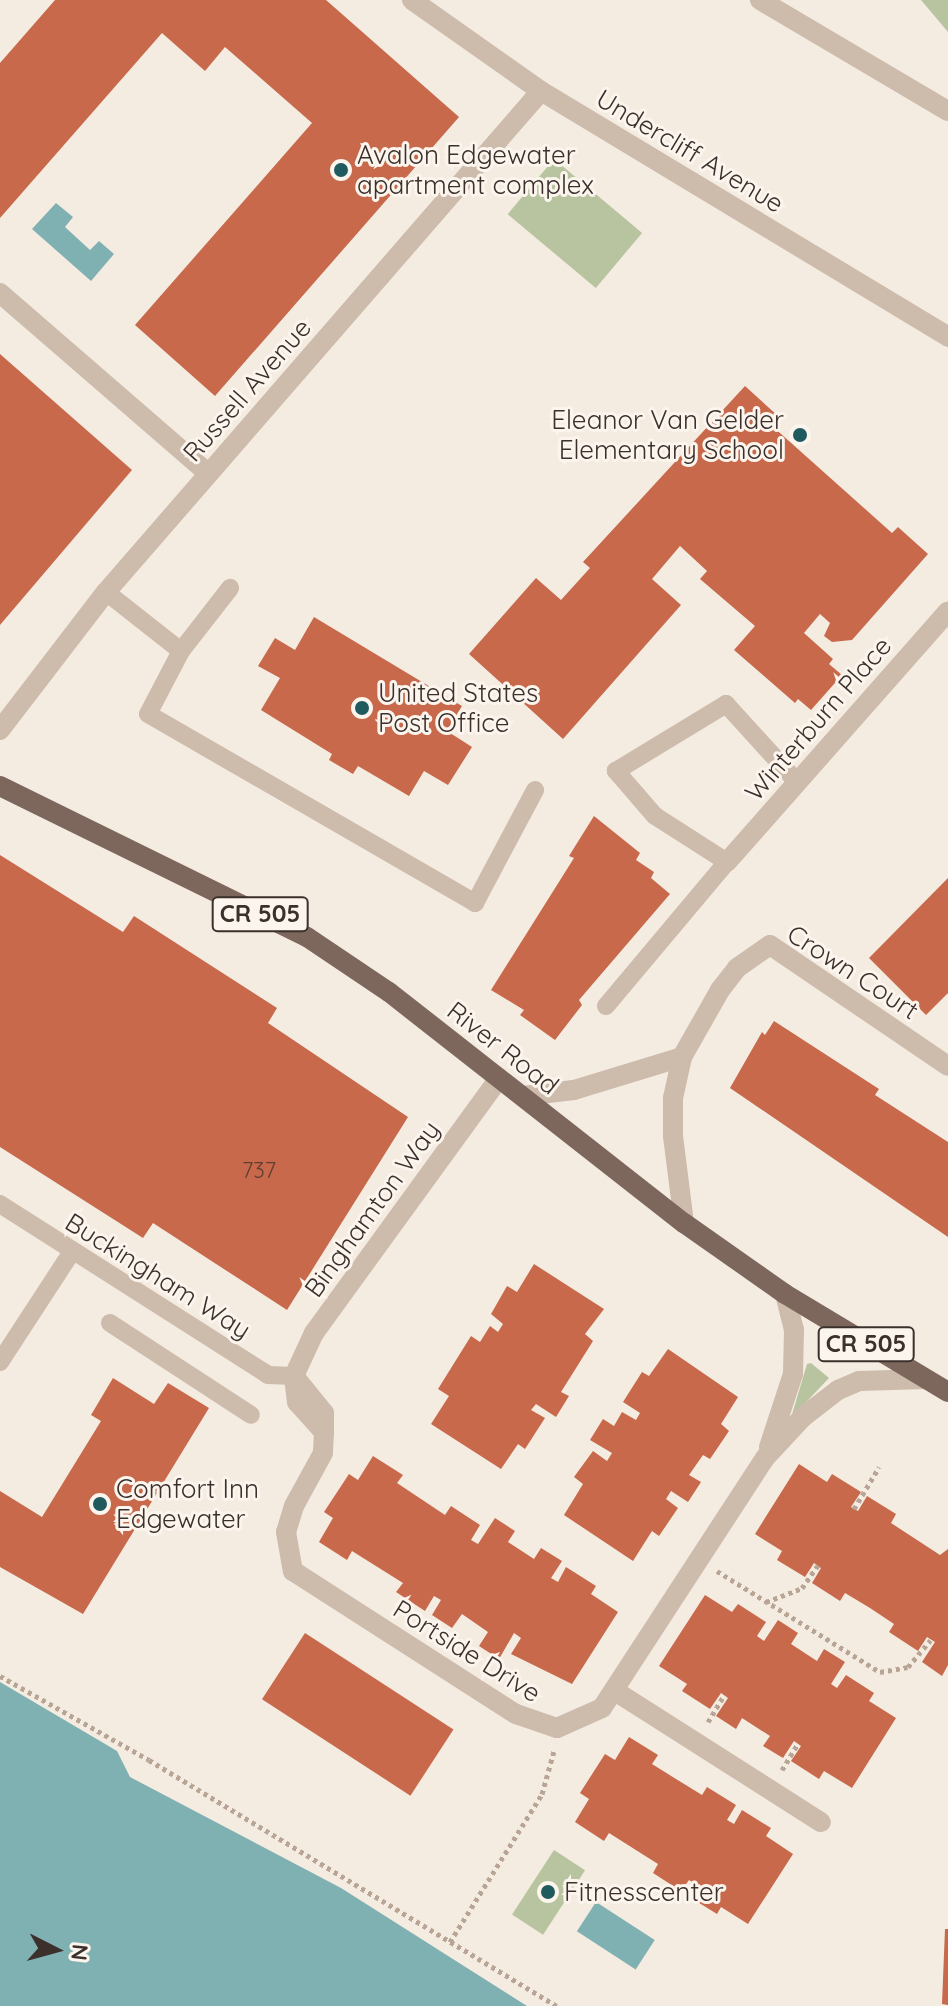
<!DOCTYPE html>
<html>
<head>
<meta charset="utf-8">
<style>
	body { margin:0 }
	#map { position:relative; width:948px; height:2006px; overflow:hidden; background:#f4ebe1; font-family:Quicksand,sans-serif }
	div>[style] { position:absolute }
	.green>* { inset:0; background:#b8c4a0; transform-origin:0 0 }
	.water>* { inset:0; background:#7fb0b2; transform-origin:0 0 }
	.building>* { inset:0; background:#c8694b; transform-origin:0 0 }
	.path>* { height:5px; margin-top:-2.5px; transform-origin:0; background:repeating-linear-gradient(90deg,#b9a596 0 4px,transparent 0 8px) }
	.service>* { height:18px; margin:-9px; padding:0 9px; transform-origin:9px; border-radius:9px; background:#cdbbac }
	.minor>* { height:20px; margin:-10px; padding:0 10px; transform-origin:10px; border-radius:10px; background:#cdbbac }
	.primary>* { height:20px; margin:-10px; padding:0 10px; transform-origin:10px; border-radius:10px; background:#7d675c }
	.dots>* { width:22px; height:22px; translate:-50% -50%; box-sizing:border-box; border:4px solid #fbf5ee; border-radius:50% }
	span { translate:-50% -50%; white-space:nowrap; text-align:center; line-height:1.15; -webkit-text-stroke:6px #fbf5ee; paint-order:stroke }
	.number-label { font-size:22px; color:#5e3e33 }
	.number-label span { -webkit-text-stroke-width:0 }
	.shield-label span { padding:2px 6px; background:#fbf5ee; border:2px solid; border-radius:6px; -webkit-text-stroke-width:0 }
	.shield-label { font-size:24px; color:#3b302b; font-weight:700 }
	.street-label { font-size:26px; color:#3b302b }
	.poi-label { font-size:26px; color:#3b302b }
	.left { translate:0 -50%; text-align:left }
	.right { translate:-100% -50%; text-align:right }
	.north { position:absolute; left:16px; top:1910px; width:80px; height:80px; -webkit-text-stroke:6px #fbf5ee; paint-order:stroke; rotate:96deg; font-size:22px; font-weight:700; line-height:32px; text-align:center; color:#3b302b }
	.north::after { content:''; display:block; margin:auto; width:28px; height:36px; background:#3b302b; clip-path:polygon(50% 0,100% 100%,50% 72%,0 100%) }
</style>
</head>
<body>
<div id="map">
	<div class="green">
		<i style="clip-path:polygon(921px 0,948px 0,948px 32px)"></i>
		<i style="left:554px;top:159px;width:115px;height:72px;rotate:40deg"></i>
		<i style="clip-path:polygon(811px 1363px,829px 1378px,791px 1418px,807px 1364px)"></i>
		<i style="left:554px;top:1850px;width:37px;height:77px;rotate:33deg"></i>
	</div>
	<div class="water">
		<i style="clip-path:polygon(56px 203px,73px 217px,65px 227px,90px 250px,99px 241px,114px 254px,91px 281px,32px 229px)"></i>
		<i style="clip-path:polygon(0 1682px,117px 1751px,130px 1777px,341px 1888px,527px 2006px,0 2006px)"></i>
		<i style="left:596px;top:1902px;width:70px;height:35px;rotate:33deg"></i>
	</div>
	<div class="building">
		<i style="clip-path:polygon(55px 0,326px 0,459px 117px,215px 396px,135px 325px,312px 123px,225px 47px,205px 71px,162px 33px,0 218px,0 63px)"></i>
		<i style="clip-path:polygon(0 354px,132px 470px,0 625px)"></i>
		<i style="clip-path:polygon(745px 386px,779px 417px,771px 425px,892px 533px,898px 527px,928px 554px,852px 640px,832px 642px,824px 636px,830px 623px,820px 614px,804px 633px,833px 659px,829px 664px,842px 675px,811px 710px,798px 699px,795px 703px,734px 650px,755px 626px,700px 579px,707px 571px,680px 546px,652px 579px,681px 605px,563px 739px,469px 654px,536px 578px,561px 600px,590px 568px,583px 562px)"></i>
		<i style="clip-path:polygon(314px 617px,462px 706px,447px 731px,472px 747px,448px 785px,424px 771px,409px 796px,358px 766px,353px 774px,329px 760px,332px 754px,261px 710px,280px 678px,258px 666px,275px 638px,295px 650px)"></i>
		<i style="clip-path:polygon(594px 816px,640px 853px,636px 860px,654px 872px,651px 878px,670px 894px,579px 1000px,582px 1005px,555px 1040px,520px 1015px,524px 1010px,491px 990px,574px 858px,569px 856px)"></i>
		<i style="clip-path:polygon(0 855px,123px 932px,134px 916px,277px 1008px,268px 1023px,408px 1117px,287px 1310px,153px 1223px,143px 1238px,0 1147px)"></i>
		<i style="clip-path:polygon(948px 878px,948px 993px,926px 1015px,869px 958px)"></i>
		<i style="clip-path:polygon(774px 1021px,879px 1089px,875px 1095px,948px 1142px,948px 1237px,730px 1088px,762px 1032px,765px 1035px)"></i>
		<i style="clip-path:polygon(534px 1264px,604px 1309px,585px 1334px,593px 1341px,561px 1392px,569px 1396px,556px 1417px,536px 1404px,531px 1410px,545px 1418px,525px 1449px,518px 1444px,501px 1469px,431px 1424px,449px 1396px,438px 1389px,471px 1336px,480px 1342px,490px 1326px,498px 1332px,503px 1324px,491px 1314px,507px 1286px,517px 1292px)"></i>
		<i style="clip-path:polygon(668px 1349px,738px 1397px,721px 1424px,729px 1431px,710px 1459px,703px 1455px,689px 1475px,701px 1482px,688px 1502px,671px 1491px,666px 1499px,678px 1508px,659px 1536px,652px 1531px,633px 1561px,564px 1515px,583px 1484px,574px 1477px,593px 1451px,607px 1461px,612px 1453px,590px 1440px,603px 1419px,614px 1426px,622px 1412px,636px 1420px,640px 1413px,623px 1402px,642px 1372px,649px 1376px)"></i>
		<i style="clip-path:polygon(113px 1378px,154px 1404px,168px 1383px,209px 1408px,83px 1614px,0 1567px,0 1491px,42px 1517px,101px 1421px,91px 1415px)"></i>
		<i style="clip-path:polygon(373px 1456px,403px 1475px,397px 1483px,445px 1515px,451px 1506px,480px 1525px,471px 1540px,478px 1544px,495px 1518px,515px 1531px,508px 1542px,534px 1559px,541px 1548px,562px 1561px,551px 1578px,558px 1582px,566px 1567px,596px 1586px,591px 1594px,618px 1612px,572px 1684px,511px 1654px,521px 1638px,514px 1633px,499px 1659px,479px 1646px,488px 1632px,462px 1614px,452px 1628px,432px 1615px,441px 1600px,434px 1596px,425px 1611px,396px 1592px,403px 1583px,352px 1551px,347px 1560px,319px 1542px,333px 1518px,324px 1512px,349px 1474px,358px 1480px)"></i>
		<i style="clip-path:polygon(799px 1464px,827px 1482px,832px 1474px,861px 1492px,851px 1507px,858px 1511px,867px 1496px,896px 1514px,891px 1523px,914px 1538px,940px 1555px,948px 1549px,948px 1665px,942px 1676px,922px 1662px,935px 1642px,927px 1637px,918px 1651px,889px 1632px,894px 1624px,870px 1608px,845px 1593px,840px 1601px,812px 1583px,821px 1568px,814px 1563px,805px 1577px,777px 1560px,782px 1551px,755px 1534px)"></i>
		<i style="clip-path:polygon(705px 1595px,732px 1612px,738px 1604px,766px 1622px,757px 1636px,764px 1641px,778px 1620px,798px 1633px,791px 1644px,817px 1661px,824px 1649px,845px 1662px,831px 1684px,837px 1688px,846px 1675px,874px 1693px,869px 1701px,896px 1718px,852px 1788px,824px 1771px,819px 1779px,791px 1761px,801px 1746px,794px 1741px,783px 1758px,763px 1746px,770px 1736px,742px 1718px,736px 1729px,716px 1716px,728px 1698px,721px 1693px,710px 1709px,682px 1691px,687px 1684px,659px 1666px)"></i>
		<i style="left:305px;top:1633px;width:177px;height:79px;rotate:33deg"></i>
		<i style="clip-path:polygon(629px 1737px,658px 1755px,652px 1764px,676px 1779px,702px 1795px,707px 1787px,736px 1805px,727px 1820px,734px 1824px,742px 1810px,771px 1828px,766px 1836px,793px 1854px,748px 1924px,721px 1907px,717px 1914px,688px 1896px,695px 1884px,689px 1880px,681px 1891px,653px 1873px,658px 1864px,609px 1833px,604px 1841px,575px 1822px,589px 1799px,580px 1793px,605px 1754px,615px 1760px)"></i>
		<i style="clip-path:polygon(945px 1929px,948px 1929px,948px 2005px,942px 2004px)"></i>
	</div>
	<div class="path">
		<i style="left:854px;top:1509px;width:49px;rotate:-59.2deg"></i>
		<i style="left:717px;top:1571px;width:192px;rotate:31.8deg"></i>
		<i style="left:880px;top:1672px;width:28px;rotate:-10deg"></i>
		<i style="left:908px;top:1667px;width:35px;rotate:-50deg"></i>
		<i style="left:766px;top:1602px;width:39px;rotate:-21deg"></i>
		<i style="left:802px;top:1588px;width:28px;rotate:-55deg"></i>
		<i style="left:0;top:1676px;width:171px;rotate:29.4deg"></i>
		<i style="left:149px;top:1760px;width:476px;rotate:31.1deg"></i>
		<i style="left:708px;top:1722px;width:31px;rotate:-59deg"></i>
		<i style="left:782px;top:1770px;width:31px;rotate:-59deg"></i>
		<i style="left:450px;top:1942px;width:174px;rotate:-58.1deg"></i>
		<i style="left:542px;top:1794px;width:45px;rotate:-74.4deg"></i>
	</div>
	<div class="service">
		<i style="left:106px;top:592px;width:95px;rotate:38.2deg"></i>
		<i style="left:181px;top:651px;width:71px;rotate:117.6deg"></i>
		<i style="left:148px;top:714px;width:378px;rotate:30deg"></i>
		<i style="left:475px;top:903px;width:128px;rotate:-62deg"></i>
		<i style="left:181px;top:651px;width:80px;rotate:-52.1deg"></i>
		<i style="left:606px;top:1006px;width:188px;rotate:-50deg"></i>
		<i style="left:727px;top:862px;width:85px;rotate:-147.4deg"></i>
		<i style="left:655px;top:816px;width:60px;rotate:-130.9deg"></i>
		<i style="left:616px;top:771px;width:129px;rotate:-31.3deg"></i>
		<i style="left:726px;top:704px;width:105px;rotate:47.7deg"></i>
		<i style="left:0;top:1204px;width:318px;rotate:32.5deg"></i>
		<i style="left:268px;top:1375px;width:26px;rotate:2deg"></i>
		<i style="left:110px;top:1323px;width:168px;rotate:33.1deg"></i>
		<i style="left:0;top:1362px;width:130px;rotate:-56.9deg"></i>
	</div>
	<div class="minor">
		<i style="left:412px;top:0;width:158px;rotate:35.2deg"></i>
		<i style="left:541px;top:91px;width:476px;rotate:31.1deg"></i>
		<i style="left:760px;top:0;width:218px;rotate:30.6deg"></i>
		<i style="left:0;top:293px;width:276px;rotate:40.9deg"></i>
		<i style="left:0;top:730px;width:174px;rotate:-52.5deg"></i>
		<i style="left:106px;top:592px;width:663px;rotate:-49.03deg"></i>
		<i style="left:727px;top:862px;width:334px;rotate:-48.6deg"></i>
		<i style="left:523px;top:1096px;width:51px;rotate:-6.7deg"></i>
		<i style="left:574px;top:1090px;width:113px;rotate:-17deg"></i>
		<i style="left:684px;top:1223px;width:88px;rotate:-97.2deg"></i>
		<i style="left:673px;top:1136px;width:38px;rotate:-90deg"></i>
		<i style="left:673px;top:1098px;width:42px;rotate:-77.6deg"></i>
		<i style="left:682px;top:1057px;width:77px;rotate:-60.4deg"></i>
		<i style="left:720px;top:990px;width:28px;rotate:-52deg"></i>
		<i style="left:737px;top:968px;width:40px;rotate:-34.9deg"></i>
		<i style="left:770px;top:945px;width:215px;rotate:34.2deg"></i>
		<i style="left:294px;top:1376px;width:48px;rotate:51deg"></i>
		<i style="left:324px;top:1413px;width:19px;rotate:90deg"></i>
		<i style="left:324px;top:1432px;width:21px;rotate:93deg"></i>
		<i style="left:323px;top:1453px;width:60px;rotate:118.7deg"></i>
		<i style="left:294px;top:1506px;width:27px;rotate:107deg"></i>
		<i style="left:286px;top:1532px;width:40px;rotate:80deg"></i>
		<i style="left:293px;top:1571px;width:265px;rotate:32.7deg"></i>
		<i style="left:516px;top:1714px;width:43px;rotate:18.9deg"></i>
		<i style="left:557px;top:1728px;width:49px;rotate:-24deg"></i>
		<i style="left:602px;top:1708px;width:298px;rotate:-56.9deg"></i>
		<i style="left:765px;top:1458px;width:56px;rotate:-47.2deg"></i>
		<i style="left:803px;top:1417px;width:44px;rotate:-37.6deg"></i>
		<i style="left:838px;top:1390px;width:23px;rotate:-23deg"></i>
		<i style="left:859px;top:1381px;width:66px;rotate:-1.7deg"></i>
		<i style="left:324px;top:1432px;width:40px;rotate:-132deg"></i>
		<i style="left:297px;top:1402px;width:26px;rotate:-97deg"></i>
		<i style="left:294px;top:1376px;width:47px;rotate:-65.1deg"></i>
		<i style="left:314px;top:1333px;width:315px;rotate:-54deg"></i>
		<i style="left:769px;top:1447px;width:77px;rotate:-71.8deg"></i>
		<i style="left:793px;top:1374px;width:44px;rotate:-88.7deg"></i>
		<i style="left:794px;top:1330px;width:37px;rotate:-104deg"></i>
		<i style="left:615px;top:1691px;width:244px;rotate:32.5deg"></i>
	</div>
	<div class="primary">
		<i style="left:0;top:786px;width:342px;rotate:26.2deg"></i>
		<i style="left:307px;top:937px;width:99px;rotate:33.9deg"></i>
		<i style="left:389px;top:992px;width:375px;rotate:38.1deg"></i>
		<i style="left:684px;top:1223px;width:123px;rotate:35.1deg"></i>
		<i style="left:785px;top:1294px;width:190px;rotate:31deg"></i>
	</div>
	<div class="dots">
		<i style="left:341px;top:170px;background:#1f5a5e"></i>
		<i style="left:800px;top:435px;background:#1f5a5e"></i>
		<i style="left:362px;top:708px;background:#1f5a5e"></i>
		<i style="left:100px;top:1504px;background:#1f5a5e"></i>
		<i style="left:548px;top:1892px;background:#1f5a5e"></i>
	</div>
	<div class="number-label">
		<span style="left:259px;top:1171px">737</span>
	</div>
	<div class="shield-label">
		<span style="left:260px;top:914px">CR 505</span>
		<span style="left:866px;top:1344px">CR 505</span>
	</div>
	<div class="street-label">
		<span style="left:690px;top:151px;rotate:31deg">Undercliff Avenue</span>
		<span style="left:247px;top:390px;rotate:-49deg">Russell Avenue</span>
		<span style="left:818px;top:719px;rotate:-49deg">Winterburn Place</span>
		<span style="left:853px;top:972px;rotate:33deg">Crown Court</span>
		<span style="left:503px;top:1048px;rotate:38deg">River Road</span>
		<span style="left:372px;top:1209px;rotate:-54deg">Binghamton Way</span>
		<span style="left:158px;top:1276px;rotate:32deg">Buckingham Way</span>
		<span style="left:467px;top:1651px;rotate:32deg">Portside Drive</span>
	</div>
	<div class="poi-label">
		<span class="left" style="left:357px;top:170px">Avalon Edgewater<br>apartment complex</span>
		<span class="right" style="left:784px;top:435px">Eleanor Van Gelder<br>Elementary School</span>
		<span class="left" style="left:378px;top:708px">United States<br>Post Office</span>
		<span class="left" style="left:116px;top:1504px">Comfort Inn<br>Edgewater</span>
		<span class="left" style="left:564px;top:1892px">Fitnesscenter</span>
	</div>
	<div class="north">N</div>
</div>
</body>
</html>
